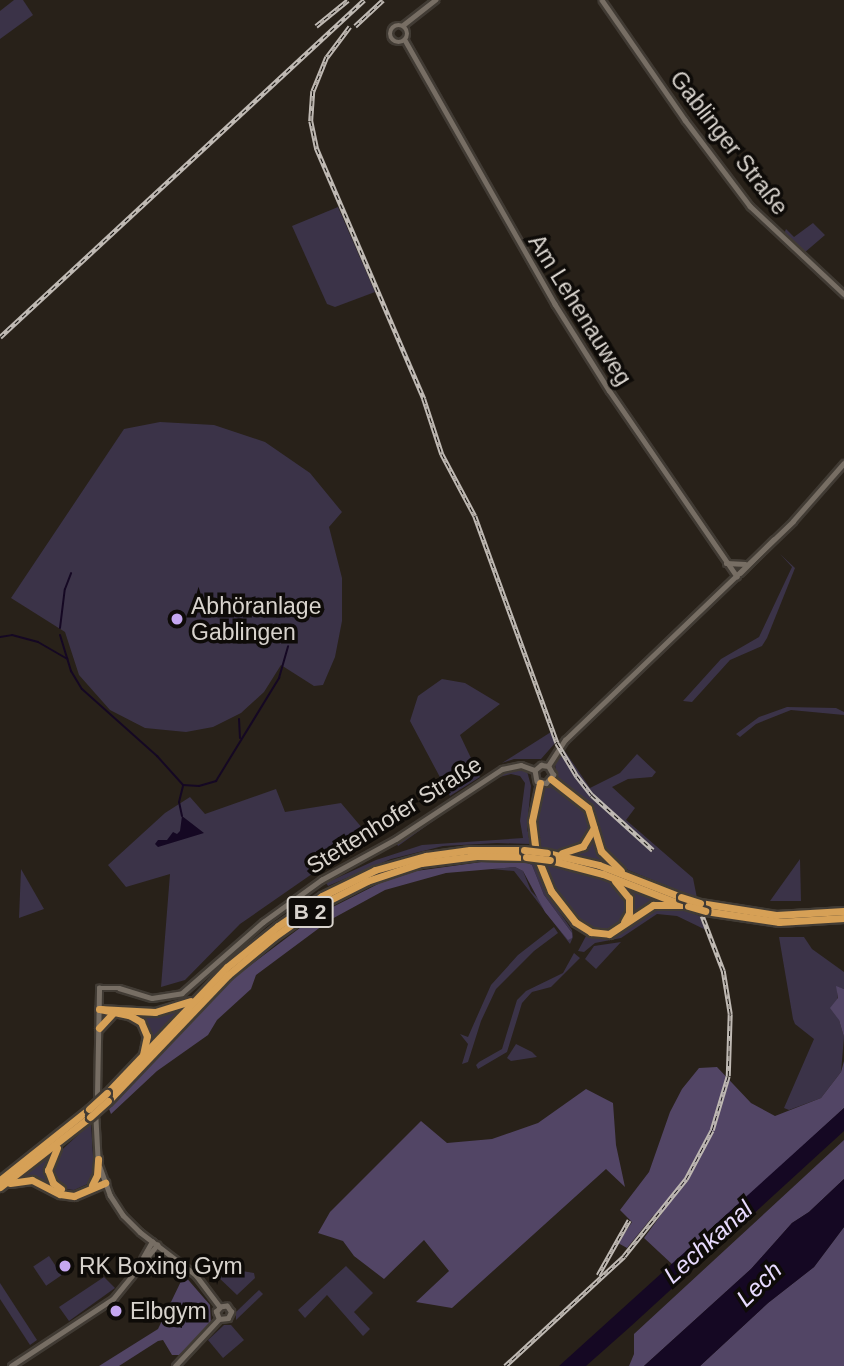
<!DOCTYPE html>
<html>
<head>
<meta charset="utf-8">
<style>
	body { margin:0 }
	#map { position:relative; width:844px; height:1366px; overflow:hidden; background:#282119; font-family:Arial,sans-serif }
	div>[style] { position:absolute }
	.green>* { inset:0; background:#3b3348; transform-origin:0 0 }
	.forest>* { inset:0; background:#524565 }
	.water>* { inset:0; background:#150823 }
	.stream>* { height:2px; margin:-1px; padding:0 1px; transform-origin:1px; border-radius:1px; background:#150823 }
	.roads { filter:drop-shadow(2px 0 #413b34) drop-shadow(-2px 0 #413b34) drop-shadow(0 2px #413b34) drop-shadow(0 -2px #413b34) }
	.tertiary>* { height:4.5px; margin:-2.25px; padding:0 2.25px; transform-origin:2.25px; border-radius:2.25px; background:#776e64 }
	.tertiary>.ring { margin:-2.25px; padding:0; box-sizing:content-box; background:none; border:4.5px solid #776e64; border-radius:50% }
	.trunk>* { height:7px; margin:-3.5px; padding:0 3.5px; transform-origin:3.5px; border-radius:3.5px; background:#d6a056 }
	.rail>* { height:4.5px; margin-top:-2.25px; transform-origin:0; background:repeating-linear-gradient(90deg,#0e0b08 0 5px,#bfb9b3 0 10px); box-sizing:border-box; border-block:2px solid #bfb9b3 }
	.bridges { filter:drop-shadow(2px 0 #413b34) drop-shadow(-2px 0 #413b34) drop-shadow(0 2px #413b34) drop-shadow(0 -2px #413b34) }
	.trunk-bridge>* { height:7px; margin:-3.5px; padding:0 3.5px; transform-origin:3.5px; border-radius:3.5px; background:#d6a056 }
	.dots>* { width:19px; height:19px; translate:-50% -50%; box-sizing:border-box; border:4px solid #0e0b08; border-radius:50% }
	span { translate:-50% -50%; white-space:nowrap; text-align:center; line-height:1.15; -webkit-text-stroke:7px #0e0b08; paint-order:stroke }
	.shield-label span { padding:2px 5px; background:#0e0b08; border:2px solid; border-radius:5px; -webkit-text-stroke-width:0 }
	.shield-label { font-size:21px; color:#d8d3cd; font-weight:700 }
	.street-label { font-size:23px; color:#d8d3cd }
	.poi-label { font-size:23px; color:#d8d3cd }
	.left { translate:0 -50%; text-align:left }
	.water-label { font-size:24px; color:#e8dbfe; font-style:italic }
</style>
</head>
<body>
<div id="map">
	<div class="green">
		<i style="clip-path:polygon(14px 0,23px 0,33px 15px,0 39px,0 11px)"></i>
		<i style="clip-path:polygon(338px 207px,375px 292px,335px 307px,327px 304px,292px 226px)"></i>
		<i style="clip-path:polygon(813px 223px,825px 235px,804px 253px,784px 234px,786px 229px,794px 237px)"></i>
		<i style="clip-path:polygon(160px 422px,214px 425px,265px 442px,310px 473px,342px 512px,329px 527px,342px 578px,342px 621px,335px 657px,323px 685px,314px 686px,281px 665px,264px 692px,241px 713px,213px 727px,186px 732px,145px 728px,110px 710px,79px 675px,65px 632px,11px 598px,124px 429px)"></i>
		<i style="clip-path:polygon(780px 554px,795px 568px,767px 638px,762px 646px,730px 660px,692px 702px,683px 701px,721px 659px,759px 637px,792px 567px)"></i>
		<i style="clip-path:polygon(442px 679px,465px 683px,500px 704px,460px 735px,480px 777px,450px 796px,410px 721px,418px 696px)"></i>
		<i style="clip-path:polygon(787px 707px,836px 708px,844px 712px,844px 715px,791px 710px,756px 724px,740px 737px,736px 734px,759px 717px)"></i>
		<i style="clip-path:polygon(551px 732px,556px 742px,541px 759px,514px 759px,502px 763px)"></i>
		<i style="clip-path:polygon(562px 747px,590px 788px,620px 773px,637px 754px,656px 772px,652px 777px,628px 779px,612px 787px,635px 808px,626px 820px,693px 878px,697px 898px,628px 870px,606px 853px,599px 838px,594px 812px,556px 775px,555px 763px)"></i>
		<i style="clip-path:polygon(516px 767px,527px 771px,531px 786px,527px 827px,530px 844px,497px 843px,443px 846px,391px 859px,328px 886px,326px 883px,376px 860px,422px 845px,523px 838px,520px 821px,525px 783px,520px 776px,511px 774px,492px 779px,398px 846px,396px 842px,503px 771px)"></i>
		<i style="clip-path:polygon(550px 785px,584px 807px,592px 826px,586px 842px,561px 851px,537px 847px,536px 811px,542px 790px)"></i>
		<i style="clip-path:polygon(276px 789px,285px 812px,341px 803px,369px 836px,351px 852px,322px 867px,240px 924px,185px 980px,161px 987px,170px 874px,126px 887px,108px 865px,165px 813px,190px 797px,205px 814px)"></i>
		<i style="clip-path:polygon(594px 836px,613px 866px,570px 854px,585px 847px)"></i>
		<i style="clip-path:polygon(800px 859px,801px 901px,770px 901px)"></i>
		<i style="clip-path:polygon(523px 861px,535px 863px,545px 891px,572px 930px,573px 937px,570px 944px,514px 871px,491px 869px,515px 867px,523px 871px,531px 891px,572px 933px,544px 895px,532px 865px)"></i>
		<i style="clip-path:polygon(542px 864px,587px 873px,616px 884px,624px 892px,628px 906px,622px 921px,614px 928px,600px 931px,580px 922px,553px 890px)"></i>
		<i style="clip-path:polygon(21px 869px,44px 909px,19px 918px)"></i>
		<i style="clip-path:polygon(624px 886px,624px 885px,665px 902px,627px 921px,631px 897px)"></i>
		<i style="clip-path:polygon(654px 907px,676px 907px,700px 916px,708px 931px,677px 916px,657px 914px,621px 938px,595px 943px,584px 952px,578px 951px,586px 936px,616px 934px,641px 913px)"></i>
		<i style="clip-path:polygon(554px 927px,558px 933px,534px 951px,496px 989px,481px 1021px,468px 1062px,462px 1064px,468px 1044px,460px 1034px,468px 1037px,491px 985px,518px 955px)"></i>
		<i style="clip-path:polygon(779px 937px,804px 937px,812px 949px,844px 972px,844px 989px,837px 987px,839px 1020px,844px 1037px,841px 1072px,821px 1098px,789px 1110px,784px 1108px,814px 1039px,795px 1024px,793px 1019px)"></i>
		<i style="clip-path:polygon(621px 942px,596px 969px,585px 959px,594px 946px)"></i>
		<i style="clip-path:polygon(574px 953px,580px 958px,551px 987px,532px 992px,522px 1003px,507px 1052px,478px 1069px,476px 1065px,479px 1062px,502px 1049px,517px 1000px,526px 991px,563px 973px)"></i>
		<i style="clip-path:polygon(182px 1008px,146px 1047px,146px 1025px,114px 1010px,161px 1013px)"></i>
		<i style="clip-path:polygon(516px 1044px,532px 1052px,537px 1057px,511px 1061px,507px 1058px)"></i>
		<i style="clip-path:polygon(91px 1123px,94px 1173px,92px 1182px,74px 1190px,65px 1189px,57px 1183px,51px 1169px,54px 1157px)"></i>
		<i style="clip-path:polygon(50px 1156px,47px 1165px,57px 1189px,73px 1194px,20px 1178px)"></i>
		<i style="left:49px;top:1256px;width:23px;height:19px;rotate:56deg"></i>
		<i style="clip-path:polygon(221px 1265px,230px 1275px,236px 1270px,254px 1273px,255px 1278px,237px 1295px,216px 1275px)"></i>
		<i style="clip-path:polygon(346px 1266px,373px 1293px,354px 1312px,370px 1329px,363px 1336px,327px 1295px,305px 1318px,298px 1310px)"></i>
		<i style="clip-path:polygon(104px 1277px,115px 1288px,69px 1321px,59px 1307px)"></i>
		<i style="clip-path:polygon(0 1283px,37px 1340px,30px 1345px,0 1299px)"></i>
		<i style="clip-path:polygon(259px 1290px,263px 1294px,236px 1320px,236px 1312px)"></i>
		<i style="clip-path:polygon(224px 1325px,231px 1325px,244px 1340px,223px 1358px,208px 1340px)"></i>
	</div>
	<div class="forest">
		<i style="clip-path:polygon(496px 860px,523px 861px,532px 865px,544px 895px,572px 933px,572px 938px,568px 940px,545px 912px,523px 871px,515px 867px,446px 873px,385px 890px,330px 920px,256px 975px,251px 989px,217px 1020px,208px 1035px,157px 1071px,111px 1114px,109px 1109px,236px 976px,317px 915px,380px 883px,416px 871px)"></i>
		<i style="clip-path:polygon(836px 986px,844px 989px,844px 1037px,839px 1020px,830px 1008px,838px 998px)"></i>
		<i style="clip-path:polygon(844px 1061px,844px 1108px,673px 1265px,644px 1238px,663px 1212px,653px 1216px,627px 1248px,618px 1243px,632px 1222px,620px 1210px,649px 1172px,670px 1112px,682px 1089px,699px 1068px,717px 1067px,751px 1103px,775px 1116px,821px 1098px,841px 1072px)"></i>
		<i style="clip-path:polygon(586px 1089px,613px 1103px,616px 1145px,625px 1187px,606px 1169px,452px 1308px,416px 1302px,449px 1271px,424px 1240px,384px 1279px,354px 1256px,343px 1241px,318px 1233px,330px 1212px,421px 1121px,447px 1143px,492px 1139px,538px 1123px)"></i>
		<i style="clip-path:polygon(844px 1140px,844px 1179px,809px 1212px,792px 1223px,751px 1269px,644px 1366px,629px 1366px,634px 1354px,634px 1334px)"></i>
		<i style="clip-path:polygon(844px 1227px,844px 1366px,700px 1366px,768px 1303px,814px 1267px)"></i>
		<i style="clip-path:polygon(184px 1275px,210px 1305px,211px 1323px,192px 1344px,179px 1355px,172px 1355px,163px 1340px,158px 1341px,119px 1366px,99px 1366px,158px 1329px)"></i>
	</div>
	<div class="water">
		<i style="clip-path:polygon(182px 816px,204px 833px,158px 847px,155px 844px,158px 840px,167px 840px,173px 832px,177px 834px,180px 831px)"></i>
		<i style="clip-path:polygon(844px 1108px,844px 1131px,630px 1327px,586px 1366px,559px 1366px)"></i>
		<i style="clip-path:polygon(844px 1179px,844px 1227px,814px 1267px,768px 1303px,700px 1366px,644px 1366px,751px 1269px,792px 1223px,809px 1212px)"></i>
	</div>
	<div class="stream">
		<i style="left:60px;top:628px;width:39px;rotate:-83deg"></i>
		<i style="left:65px;top:589px;width:17px;rotate:-69deg"></i>
		<i style="left:60px;top:635px;width:38px;rotate:73deg"></i>
		<i style="left:71px;top:671px;width:21px;rotate:59deg"></i>
		<i style="left:82px;top:689px;width:101px;rotate:41.8deg"></i>
		<i style="left:157px;top:756px;width:39px;rotate:48deg"></i>
		<i style="left:183px;top:785px;width:16px;rotate:4deg"></i>
		<i style="left:199px;top:786px;width:18px;rotate:-16deg"></i>
		<i style="left:216px;top:781px;width:121px;rotate:-58.5deg"></i>
		<i style="left:279px;top:678px;width:33px;rotate:-74deg"></i>
		<i style="left:0;top:637px;width:12px;rotate:-9deg"></i>
		<i style="left:12px;top:635px;width:27px;rotate:15deg"></i>
		<i style="left:38px;top:642px;width:34px;rotate:30deg"></i>
		<i style="left:239px;top:719px;width:19px;rotate:87deg"></i>
		<i style="left:182px;top:816px;width:14px;rotate:-102deg"></i>
		<i style="left:179px;top:802px;width:16px;rotate:-76deg"></i>
	</div>
	<div class="roads">
		<div class="tertiary">
			<i style="left:602px;top:0;width:146px;rotate:55.3deg"></i>
			<i style="left:685px;top:120px;width:108px;rotate:52.9deg"></i>
			<i style="left:750px;top:206px;width:129px;rotate:43.1deg"></i>
			<i style="left:403px;top:25px;width:41px;rotate:-38deg"></i>
			<i class="ring" style="left:390px;top:25px;width:13.5px;height:13.5px"></i>
			<i style="left:405px;top:40px;width:304px;rotate:60.4deg"></i>
			<i style="left:555px;top:304px;width:102px;rotate:57.9deg"></i>
			<i style="left:609px;top:390px;width:226px;rotate:55.5deg"></i>
			<i style="left:726px;top:563px;width:19px;rotate:3deg"></i>
			<i style="left:740px;top:573px;width:47px;rotate:-45deg"></i>
			<i style="left:548px;top:766px;width:31px;rotate:-57deg"></i>
			<i style="left:565px;top:740px;width:316px;rotate:-43.8deg"></i>
			<i style="left:793px;top:521px;width:77px;rotate:-48.7deg"></i>
			<i style="left:535px;top:770px;width:11px;rotate:80deg"></i>
			<i style="left:537px;top:781px;width:9px;rotate:13deg"></i>
			<i style="left:546px;top:783px;width:11px;rotate:-49deg"></i>
			<i style="left:553px;top:775px;width:10px;rotate:-119deg"></i>
			<i style="left:535px;top:770px;width:8px;rotate:-40deg"></i>
			<i style="left:541px;top:765px;width:7px;rotate:8deg"></i>
			<i style="left:97px;top:1095px;width:107px;rotate:-88.9deg"></i>
			<i style="left:99px;top:988px;width:20px"></i>
			<i style="left:119px;top:988px;width:34px;rotate:17deg"></i>
			<i style="left:152px;top:998px;width:30px;rotate:-9deg"></i>
			<i style="left:182px;top:993px;width:108px;rotate:-41.2deg"></i>
			<i style="left:263px;top:922px;width:72px;rotate:-35.9deg"></i>
			<i style="left:321px;top:880px;width:85px;rotate:-28.7deg"></i>
			<i style="left:396px;top:839px;width:127px;rotate:-33.4deg"></i>
			<i style="left:502px;top:769px;width:19px;rotate:-12deg"></i>
			<i style="left:521px;top:765px;width:15px;rotate:20deg"></i>
			<i style="left:96px;top:1119px;width:39px;rotate:87deg"></i>
			<i style="left:100px;top:1167px;width:30px;rotate:70deg"></i>
			<i style="left:110px;top:1195px;width:24px;rotate:57deg"></i>
			<i style="left:123px;top:1215px;width:24px;rotate:45deg"></i>
			<i style="left:140px;top:1232px;width:71px;rotate:37.5deg"></i>
			<i style="left:196px;top:1275px;width:40px;rotate:53deg"></i>
			<i style="left:142px;top:1259px;width:20px;rotate:-60deg"></i>
			<i style="left:219px;top:1319px;width:9px;rotate:-6deg"></i>
			<i style="left:228px;top:1318px;width:7px;rotate:-63deg"></i>
			<i style="left:231px;top:1312px;width:7px;rotate:-124deg"></i>
			<i style="left:227px;top:1306px;width:7px;rotate:172deg"></i>
			<i style="left:219px;top:1319px;width:8px;rotate:-113deg"></i>
			<i style="left:216px;top:1312px;width:6px;rotate:-51deg"></i>
			<i style="left:11px;top:1366px;width:122px;rotate:-33.3deg"></i>
			<i style="left:113px;top:1299px;width:70px;rotate:-50.8deg"></i>
			<i style="left:175px;top:1366px;width:64px;rotate:-46.9deg"></i>
		</div>
		<div class="trunk">
			<i style="left:551px;top:779px;width:47px;rotate:38.1deg"></i>
			<i style="left:588px;top:808px;width:45px;rotate:73.2deg"></i>
			<i style="left:601px;top:851px;width:28px;rotate:45deg"></i>
			<i style="left:540px;top:783px;width:39px;rotate:102deg"></i>
			<i style="left:532px;top:821px;width:33px;rotate:83deg"></i>
			<i style="left:536px;top:854px;width:40px;rotate:68deg"></i>
			<i style="left:551px;top:891px;width:39px;rotate:52deg"></i>
			<i style="left:575px;top:922px;width:19px;rotate:32deg"></i>
			<i style="left:591px;top:932px;width:18px;rotate:6deg"></i>
			<i style="left:609px;top:934px;width:53px;rotate:-33.4deg"></i>
			<i style="left:653px;top:905px;width:30px"></i>
			<i style="left:547px;top:853px;width:53px;rotate:13deg"></i>
			<i style="left:599px;top:865px;width:88px;rotate:21.3deg"></i>
			<i style="left:562px;top:853px;width:22px;rotate:-18deg"></i>
			<i style="left:583px;top:846px;width:21px;rotate:-59deg"></i>
			<i style="left:550px;top:860px;width:55px;rotate:14.8deg"></i>
			<i style="left:603px;top:874px;width:77px;rotate:21.3deg"></i>
			<i style="left:615px;top:881px;width:22px;rotate:51deg"></i>
			<i style="left:629px;top:898px;width:15px;rotate:90deg"></i>
			<i style="left:629px;top:913px;width:10px;rotate:119deg"></i>
			<i style="left:700px;top:903px;width:77px;rotate:9deg"></i>
			<i style="left:776px;top:915px;width:68px;rotate:-3.4deg"></i>
			<i style="left:705px;top:911px;width:75px;rotate:8.5deg"></i>
			<i style="left:779px;top:922px;width:65px;rotate:-3.5deg"></i>
			<i style="left:99px;top:1009px;width:56px;rotate:3.1deg"></i>
			<i style="left:155px;top:1012px;width:37px;rotate:-17deg"></i>
			<i style="left:100px;top:1009px;width:30px;rotate:12deg"></i>
			<i style="left:129px;top:1015px;width:14px;rotate:30deg"></i>
			<i style="left:141px;top:1022px;width:15px;rotate:67deg"></i>
			<i style="left:147px;top:1036px;width:19px;rotate:102deg"></i>
			<i style="left:99px;top:1028px;width:21px;rotate:-47deg"></i>
			<i style="left:107px;top:1093px;width:174px;rotate:-46.4deg"></i>
			<i style="left:227px;top:967px;width:65px;rotate:-38.8deg"></i>
			<i style="left:278px;top:926px;width:53px;rotate:-34.3deg"></i>
			<i style="left:322px;top:896px;width:59px;rotate:-26.1deg"></i>
			<i style="left:375px;top:870px;width:53px;rotate:-15.4deg"></i>
			<i style="left:426px;top:856px;width:44px;rotate:-7.8deg"></i>
			<i style="left:470px;top:850px;width:54px"></i>
			<i style="left:108px;top:1101px;width:174px;rotate:-46.4deg"></i>
			<i style="left:228px;top:975px;width:60px;rotate:-39.6deg"></i>
			<i style="left:274px;top:937px;width:54px;rotate:-35.2deg"></i>
			<i style="left:318px;top:906px;width:55px;rotate:-27deg"></i>
			<i style="left:367px;top:881px;width:57px;rotate:-18.4deg"></i>
			<i style="left:421px;top:863px;width:56px;rotate:-7.1deg"></i>
			<i style="left:477px;top:856px;width:49px;rotate:1.2deg"></i>
			<i style="left:57px;top:1148px;width:24px;rotate:112deg"></i>
			<i style="left:48px;top:1170px;width:14px;rotate:69deg"></i>
			<i style="left:53px;top:1183px;width:10px;rotate:37deg"></i>
			<i style="left:0;top:1180px;width:114px;rotate:-38.6deg"></i>
			<i style="left:10px;top:1183px;width:22px;rotate:-8deg"></i>
			<i style="left:32px;top:1180px;width:31px;rotate:27deg"></i>
			<i style="left:60px;top:1194px;width:14px;rotate:8deg"></i>
			<i style="left:74px;top:1196px;width:34px;rotate:-23deg"></i>
			<i style="left:92px;top:1185px;width:11px;rotate:-63deg"></i>
			<i style="left:97px;top:1175px;width:16px;rotate:-86deg"></i>
			<i style="left:0;top:1187px;width:114px;rotate:-37.9deg"></i>
		</div>
	</div>
	<div class="rail">
		<i style="left:316px;top:26px;width:41px;rotate:-39.1deg"></i>
		<i style="left:355px;top:26px;width:38px;rotate:-43deg"></i>
		<i style="left:350px;top:27px;width:38px;rotate:127deg"></i>
		<i style="left:327px;top:57px;width:37px;rotate:112deg"></i>
		<i style="left:313px;top:91px;width:30px;rotate:94deg"></i>
		<i style="left:311px;top:121px;width:29px;rotate:78deg"></i>
		<i style="left:317px;top:149px;width:272px;rotate:66.8deg"></i>
		<i style="left:424px;top:399px;width:58px;rotate:71.9deg"></i>
		<i style="left:442px;top:454px;width:70px;rotate:62deg"></i>
		<i style="left:475px;top:516px;width:241px;rotate:70.1deg"></i>
		<i style="left:557px;top:743px;width:39px;rotate:59deg"></i>
		<i style="left:577px;top:776px;width:24px;rotate:52deg"></i>
		<i style="left:592px;top:795px;width:82px;rotate:42deg"></i>
		<i style="left:0;top:337px;width:496px;rotate:-42.8deg"></i>
		<i style="left:598px;top:1275px;width:63px;rotate:-60.6deg"></i>
		<i style="left:505px;top:1366px;width:162px;rotate:-42.7deg"></i>
		<i style="left:624px;top:1256px;width:99px;rotate:-51.2deg"></i>
		<i style="left:686px;top:1179px;width:55px;rotate:-62deg"></i>
		<i style="left:712px;top:1130px;width:56px;rotate:-73.5deg"></i>
		<i style="left:728px;top:1076px;width:62px;rotate:-88.2deg"></i>
		<i style="left:730px;top:1014px;width:44px;rotate:-99.2deg"></i>
		<i style="left:723px;top:971px;width:59px;rotate:-110.9deg"></i>
	</div>
	<div class="bridges">
		<div class="trunk-bridge">
			<i style="left:524px;top:850px;width:23px;rotate:7deg"></i>
			<i style="left:526px;top:857px;width:24px;rotate:7deg"></i>
			<i style="left:681px;top:897px;width:20px;rotate:18deg"></i>
			<i style="left:688px;top:906px;width:18px;rotate:16deg"></i>
			<i style="left:89px;top:1109px;width:24px;rotate:-42deg"></i>
			<i style="left:90px;top:1117px;width:24px;rotate:-42deg"></i>
		</div>
	</div>
	<div class="dots">
		<i style="left:177px;top:619px;background:#c5a7f1"></i>
		<i style="left:65px;top:1266px;background:#c5a7f1"></i>
		<i style="left:116px;top:1311px;background:#c5a7f1"></i>
	</div>
	<div class="shield-label">
		<span style="left:310px;top:912px">B 2</span>
	</div>
	<div class="street-label">
		<span style="left:729px;top:143px;rotate:52deg">Gablinger Straße</span>
		<span style="left:580px;top:310px;rotate:58deg">Am Lehenauweg</span>
		<span style="left:394px;top:815px;rotate:-32deg">Stettenhofer Straße</span>
	</div>
	<div class="poi-label">
		<span class="left" style="left:191px;top:619px">Abhöranlage<br>Gablingen</span>
		<span class="left" style="left:79px;top:1266px">RK Boxing Gym</span>
		<span class="left" style="left:130px;top:1311px">Elbgym</span>
	</div>
	<div class="water-label">
		<span style="left:708px;top:1242px;rotate:-42deg">Lechkanal</span>
		<span style="left:759px;top:1284px;rotate:-44deg">Lech</span>
	</div>
</div>
</body>
</html>
